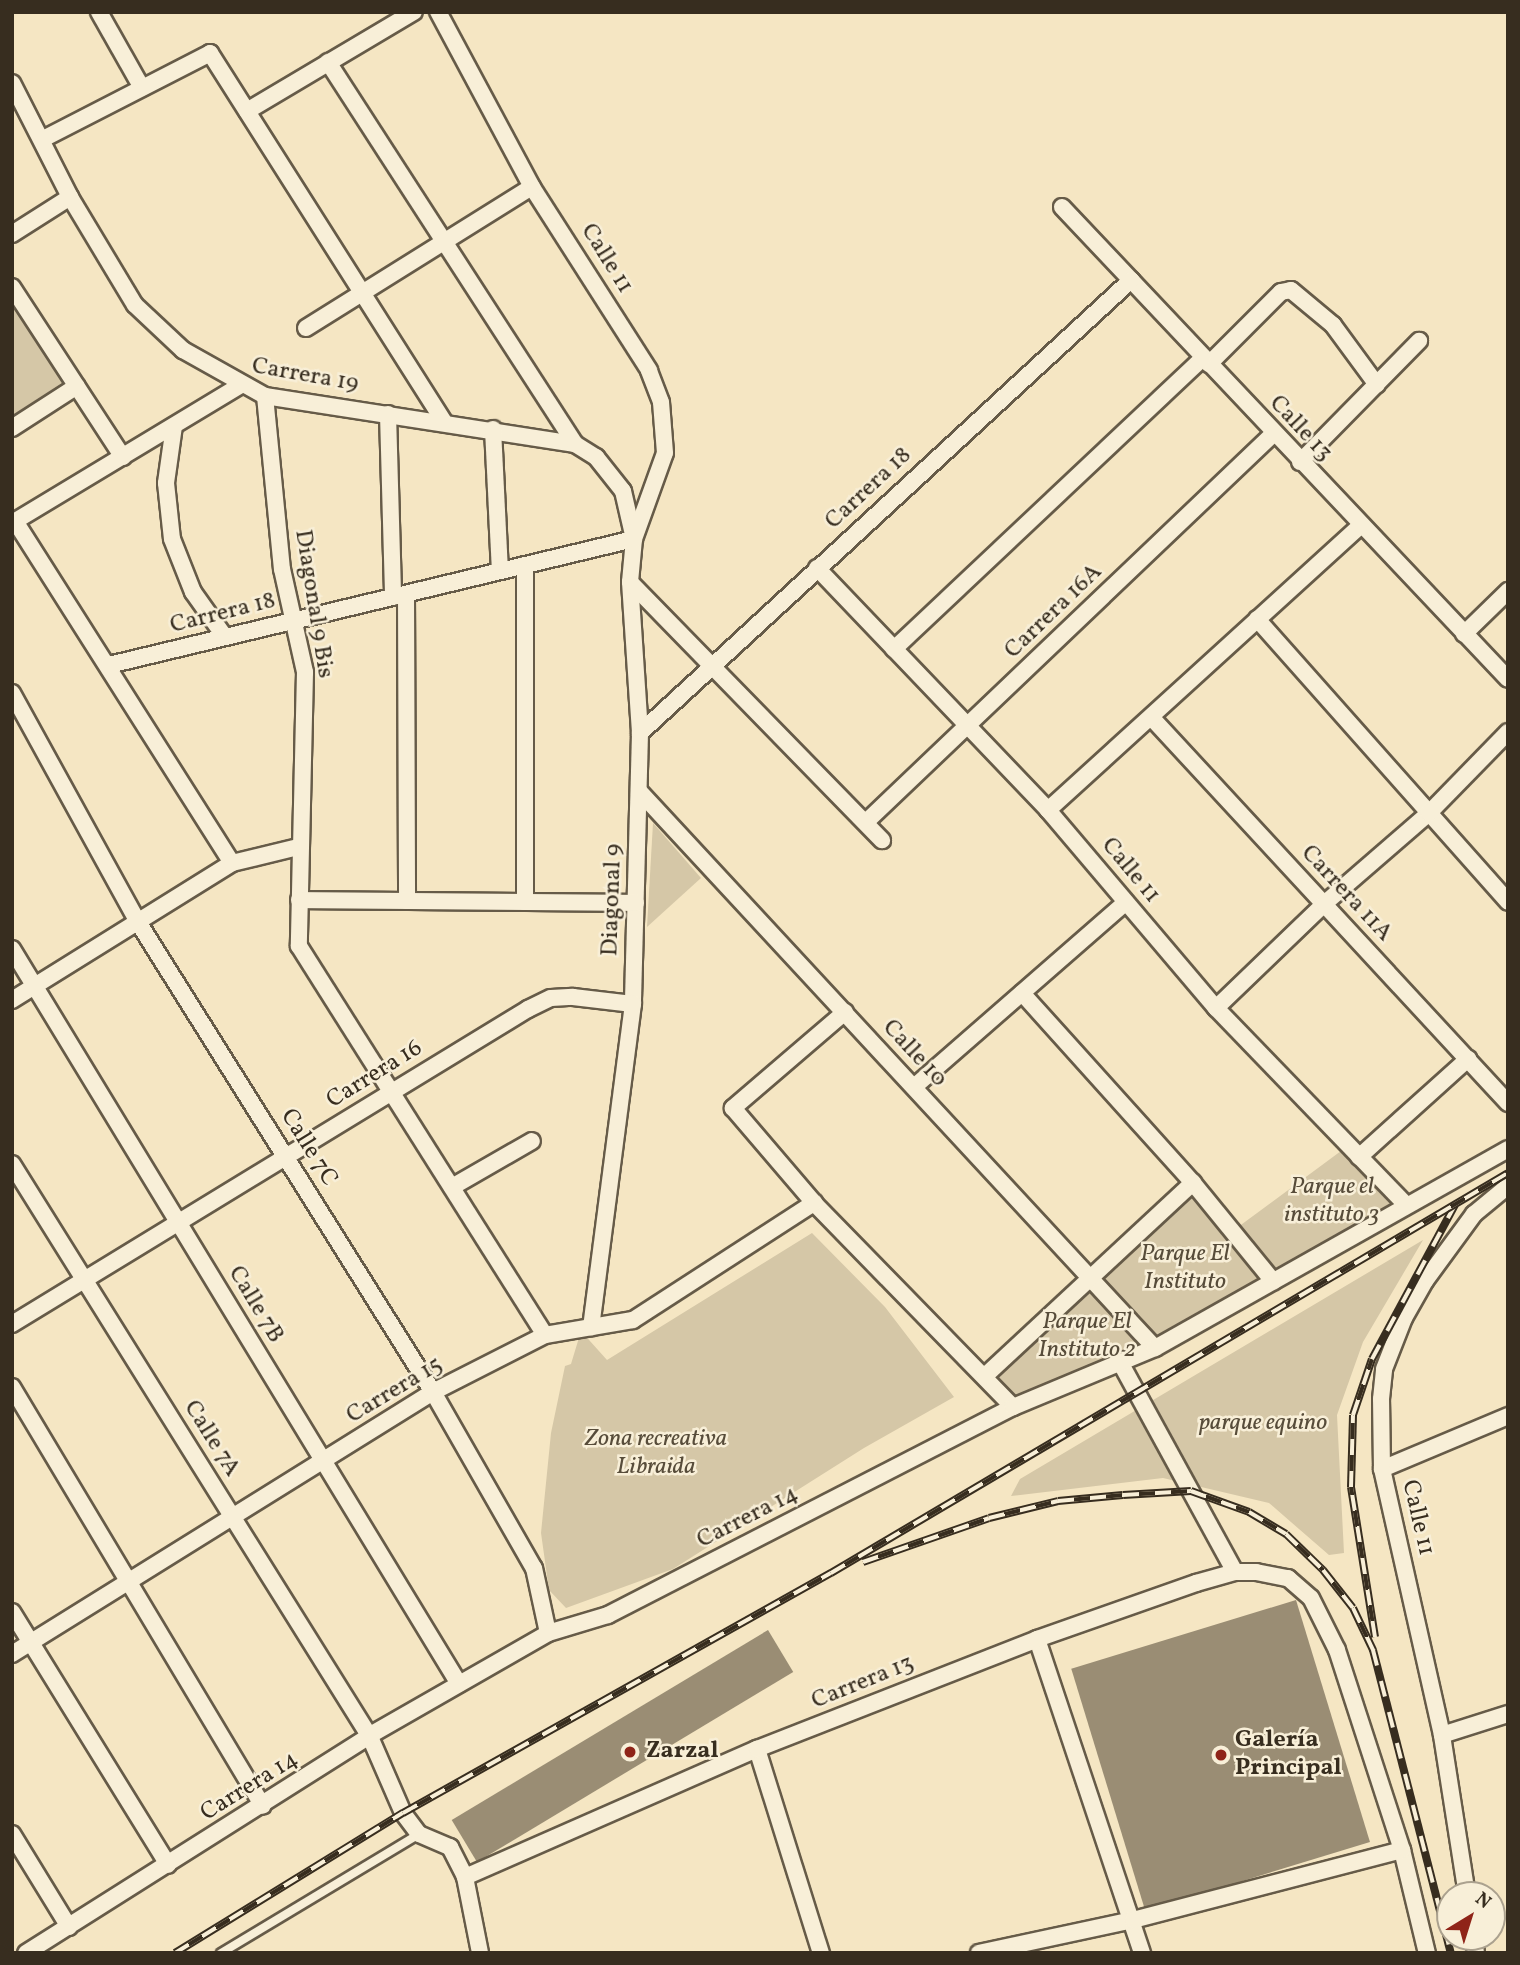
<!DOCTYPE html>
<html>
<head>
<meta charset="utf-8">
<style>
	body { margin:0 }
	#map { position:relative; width:1520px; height:1965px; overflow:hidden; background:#f5e6c3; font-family:Vollkorn,serif }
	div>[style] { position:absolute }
	.green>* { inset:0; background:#d5c7a7 }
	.building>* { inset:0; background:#9a8d74; transform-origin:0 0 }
	.roads { filter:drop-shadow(2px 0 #665b48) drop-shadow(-2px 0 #665b48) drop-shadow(0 2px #665b48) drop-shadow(0 -2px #665b48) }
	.service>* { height:8px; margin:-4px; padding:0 4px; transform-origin:4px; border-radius:4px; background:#f8efd8 }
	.minor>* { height:16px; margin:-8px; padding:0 8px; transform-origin:8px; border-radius:8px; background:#f8efd8 }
	.rail>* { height:8px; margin-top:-4px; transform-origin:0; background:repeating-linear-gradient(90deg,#f8efd8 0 16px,#372d1f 0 32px); box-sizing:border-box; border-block:2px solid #372d1f }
	.dots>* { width:19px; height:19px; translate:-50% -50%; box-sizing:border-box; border:4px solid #f8efd8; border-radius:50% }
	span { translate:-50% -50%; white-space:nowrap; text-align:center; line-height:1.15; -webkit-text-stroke:5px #f8efd8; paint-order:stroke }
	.street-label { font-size:24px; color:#372d1f }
	.park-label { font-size:24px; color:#574c3a; font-style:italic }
	.poi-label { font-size:24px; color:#372d1f; font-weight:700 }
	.left { translate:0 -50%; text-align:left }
	.frame { position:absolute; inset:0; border:14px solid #372d1f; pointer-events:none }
	.north { position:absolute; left:1436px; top:1881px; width:70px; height:70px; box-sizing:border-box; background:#f8efd8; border:2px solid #aba18e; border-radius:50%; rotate:38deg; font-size:19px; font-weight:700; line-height:28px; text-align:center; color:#372d1f }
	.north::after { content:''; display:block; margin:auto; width:24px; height:32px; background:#8f2418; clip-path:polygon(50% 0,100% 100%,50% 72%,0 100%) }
</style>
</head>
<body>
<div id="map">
	<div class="green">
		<i style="clip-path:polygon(12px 282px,75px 374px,12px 416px)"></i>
		<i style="clip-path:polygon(653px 823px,701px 878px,647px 927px)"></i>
		<i style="clip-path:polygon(1341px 1151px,1392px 1206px,1265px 1286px,1014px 1407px,985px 1375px,1192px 1188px,1261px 1280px,1234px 1230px)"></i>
		<i style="clip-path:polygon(812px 1233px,885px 1307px,954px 1397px,864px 1448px,673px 1569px,566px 1608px,549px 1590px,541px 1533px,551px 1433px,565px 1366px,571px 1364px,581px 1331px,607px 1360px)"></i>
		<i style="clip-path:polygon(1423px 1240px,1363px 1342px,1337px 1415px,1344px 1553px,1329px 1555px,1269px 1503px,1163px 1478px,1011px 1496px,1020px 1479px)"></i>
	</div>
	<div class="building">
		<i style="left:1296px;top:1600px;width:253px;height:235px;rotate:73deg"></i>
		<i style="left:768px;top:1630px;width:49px;height:369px;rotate:59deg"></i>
	</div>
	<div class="roads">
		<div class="service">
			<i style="left:221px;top:1953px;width:231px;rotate:-31deg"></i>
		</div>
		<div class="minor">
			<i style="left:99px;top:12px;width:87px;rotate:60.5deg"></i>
			<i style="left:328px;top:62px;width:455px;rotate:57.1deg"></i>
			<i style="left:12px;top:83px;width:128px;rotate:63deg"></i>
			<i style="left:70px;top:197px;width:126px;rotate:59deg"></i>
			<i style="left:135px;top:305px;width:66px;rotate:43.2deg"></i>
			<i style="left:183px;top:350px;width:94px;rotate:29.3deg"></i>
			<i style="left:265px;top:396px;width:314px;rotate:8.8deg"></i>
			<i style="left:575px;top:444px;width:25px;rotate:32deg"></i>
			<i style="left:596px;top:457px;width:43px;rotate:51.5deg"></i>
			<i style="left:623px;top:491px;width:49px;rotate:77.1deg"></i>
			<i style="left:634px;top:539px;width:43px;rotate:95.3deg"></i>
			<i style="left:630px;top:582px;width:151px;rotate:86.2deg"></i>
			<i style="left:640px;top:733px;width:271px;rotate:91.5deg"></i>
			<i style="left:633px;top:1004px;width:326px;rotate:97.4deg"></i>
			<i style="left:247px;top:111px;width:194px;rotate:-30.7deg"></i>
			<i style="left:43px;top:139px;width:188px;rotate:-27.2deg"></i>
			<i style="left:210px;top:53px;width:437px;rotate:57.6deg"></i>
			<i style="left:1062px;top:207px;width:649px;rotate:46.62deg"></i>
			<i style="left:12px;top:234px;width:69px;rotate:-32.5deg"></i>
			<i style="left:12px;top:287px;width:203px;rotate:56.9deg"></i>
			<i style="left:306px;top:328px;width:266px;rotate:-32deg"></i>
			<i style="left:1209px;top:364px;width:102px;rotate:-45deg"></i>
			<i style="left:1281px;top:292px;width:10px;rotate:-11deg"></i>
			<i style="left:1291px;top:290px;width:55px;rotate:39.8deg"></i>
			<i style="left:1333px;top:325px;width:74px;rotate:53.7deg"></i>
			<i style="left:265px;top:396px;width:174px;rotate:84.4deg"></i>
			<i style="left:282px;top:569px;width:106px;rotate:77.4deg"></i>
			<i style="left:305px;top:672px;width:274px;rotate:91.3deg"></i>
			<i style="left:299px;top:946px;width:460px;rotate:57.7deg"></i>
			<i style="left:388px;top:414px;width:183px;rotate:88.4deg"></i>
			<i style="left:174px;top:426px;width:58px;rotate:98deg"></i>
			<i style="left:166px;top:483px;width:56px;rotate:83.9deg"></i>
			<i style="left:172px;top:539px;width:57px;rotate:68.4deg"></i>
			<i style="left:193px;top:592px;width:55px;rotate:54.6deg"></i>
			<i style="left:12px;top:428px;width:77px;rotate:-32.9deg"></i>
			<i style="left:493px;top:429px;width:142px;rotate:87.2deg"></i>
			<i style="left:1300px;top:462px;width:170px;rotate:-45.5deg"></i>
			<i style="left:15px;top:521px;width:405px;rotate:57.6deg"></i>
			<i style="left:12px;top:523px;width:267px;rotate:-31.1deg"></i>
			<i style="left:817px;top:568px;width:335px;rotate:46.3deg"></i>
			<i style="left:1048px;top:810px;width:260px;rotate:49.7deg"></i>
			<i style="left:1216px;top:1008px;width:274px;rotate:46deg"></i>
			<i style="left:630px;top:582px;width:361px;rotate:45.7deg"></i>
			<i style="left:406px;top:594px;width:307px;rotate:89.8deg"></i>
			<i style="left:1257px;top:619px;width:378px;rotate:48.4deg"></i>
			<i style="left:1464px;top:634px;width:62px;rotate:-44.3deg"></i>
			<i style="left:894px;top:649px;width:424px;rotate:-43.3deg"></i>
			<i style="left:109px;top:665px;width:540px;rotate:-13.5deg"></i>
			<i style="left:634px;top:539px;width:91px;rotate:-70.2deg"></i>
			<i style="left:665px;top:453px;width:51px;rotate:-94.5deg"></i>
			<i style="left:661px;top:402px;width:34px;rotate:-111deg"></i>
			<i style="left:649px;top:370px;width:217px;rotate:-122.6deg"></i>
			<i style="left:532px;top:187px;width:199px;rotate:-118.2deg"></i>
			<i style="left:12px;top:693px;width:261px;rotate:61.2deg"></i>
			<i style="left:138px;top:922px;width:555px;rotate:57.89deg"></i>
			<i style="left:433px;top:1392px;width:203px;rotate:60.2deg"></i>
			<i style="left:534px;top:1568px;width:66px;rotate:77.8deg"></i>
			<i style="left:1151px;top:717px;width:526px;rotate:47.24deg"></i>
			<i style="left:640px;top:733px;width:668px;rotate:-42.69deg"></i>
			<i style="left:639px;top:791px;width:759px;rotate:47.19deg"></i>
			<i style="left:1048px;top:810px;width:422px;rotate:-42.3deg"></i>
			<i style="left:866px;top:822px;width:564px;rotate:-43.63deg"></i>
			<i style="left:299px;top:900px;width:337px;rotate:0.5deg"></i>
			<i style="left:525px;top:902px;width:337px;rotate:-90deg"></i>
			<i style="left:12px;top:949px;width:860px;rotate:58.69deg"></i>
			<i style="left:1022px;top:993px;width:256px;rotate:48deg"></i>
			<i style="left:1193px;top:1183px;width:127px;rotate:50.8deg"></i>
			<i style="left:12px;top:1000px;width:259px;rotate:-31.9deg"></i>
			<i style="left:232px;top:863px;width:68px;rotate:-13.6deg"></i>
			<i style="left:1216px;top:1008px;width:150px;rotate:-43.9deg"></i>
			<i style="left:1324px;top:904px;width:139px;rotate:-40.9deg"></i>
			<i style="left:1429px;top:813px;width:113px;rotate:-45.7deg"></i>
			<i style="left:845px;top:1012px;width:148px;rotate:139.4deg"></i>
			<i style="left:733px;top:1108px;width:125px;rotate:49.5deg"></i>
			<i style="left:814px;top:1203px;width:285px;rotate:45.7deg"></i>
			<i style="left:914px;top:1087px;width:281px;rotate:-41.1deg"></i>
			<i style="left:1359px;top:1157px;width:147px;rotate:-42deg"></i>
			<i style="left:12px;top:1164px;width:676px;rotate:58deg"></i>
			<i style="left:370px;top:1737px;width:83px;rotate:66.5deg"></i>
			<i style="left:403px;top:1813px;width:26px;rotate:53deg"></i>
			<i style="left:419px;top:1834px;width:34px;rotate:23deg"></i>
			<i style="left:450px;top:1847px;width:34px;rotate:63deg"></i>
			<i style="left:465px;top:1877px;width:77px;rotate:78.8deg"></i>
			<i style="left:452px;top:1187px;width:92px;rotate:-29.9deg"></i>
			<i style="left:12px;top:1324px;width:605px;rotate:-31.4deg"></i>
			<i style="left:528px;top:1009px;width:25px;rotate:-26deg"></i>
			<i style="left:551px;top:998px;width:22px;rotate:-3deg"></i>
			<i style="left:573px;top:997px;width:60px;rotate:6.7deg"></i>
			<i style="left:1120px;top:1362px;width:239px;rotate:61.3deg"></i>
			<i style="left:985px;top:1376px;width:284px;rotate:-42.9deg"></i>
			<i style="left:12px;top:1387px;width:488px;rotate:59.1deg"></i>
			<i style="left:1382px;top:1469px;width:137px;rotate:-22.8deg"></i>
			<i style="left:12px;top:1612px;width:297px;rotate:58.3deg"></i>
			<i style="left:1037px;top:1639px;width:331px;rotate:71.5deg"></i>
			<i style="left:12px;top:1654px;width:496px;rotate:-31.9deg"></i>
			<i style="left:433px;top:1392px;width:126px;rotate:-27deg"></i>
			<i style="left:545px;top:1335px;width:89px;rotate:-9.7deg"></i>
			<i style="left:633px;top:1320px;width:216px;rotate:-32.9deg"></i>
			<i style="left:1442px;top:1735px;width:69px;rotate:-17.7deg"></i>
			<i style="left:757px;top:1749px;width:214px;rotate:72.6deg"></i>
			<i style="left:12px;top:1834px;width:109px;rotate:58.5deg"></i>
			<i style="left:465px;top:1877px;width:319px;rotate:-23.7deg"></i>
			<i style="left:757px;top:1749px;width:301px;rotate:-21.4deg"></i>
			<i style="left:1037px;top:1639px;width:169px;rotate:-19.4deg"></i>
			<i style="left:1196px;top:1583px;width:41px;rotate:-15.8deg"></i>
			<i style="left:1235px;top:1572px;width:21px"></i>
			<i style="left:1256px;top:1572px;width:33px;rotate:11deg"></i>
			<i style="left:1288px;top:1578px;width:30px;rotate:41deg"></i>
			<i style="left:1311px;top:1598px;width:58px;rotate:63.4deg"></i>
			<i style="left:1337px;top:1650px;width:210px;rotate:72deg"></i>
			<i style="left:1402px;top:1850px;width:106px;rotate:76.4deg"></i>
			<i style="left:1467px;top:1895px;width:162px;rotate:-98.9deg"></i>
			<i style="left:1442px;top:1735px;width:273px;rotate:-102.7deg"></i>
			<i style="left:1382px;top:1469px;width:70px;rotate:-90.8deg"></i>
			<i style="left:1381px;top:1399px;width:30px;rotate:-84deg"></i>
			<i style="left:1384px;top:1369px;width:55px;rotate:-68.6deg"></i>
			<i style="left:1404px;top:1318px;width:43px;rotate:-60.4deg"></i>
			<i style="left:1425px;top:1281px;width:83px;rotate:-53.8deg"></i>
			<i style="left:1474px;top:1214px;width:44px;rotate:-39.5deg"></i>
			<i style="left:1474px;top:1937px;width:16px;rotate:83deg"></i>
			<i style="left:26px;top:1953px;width:409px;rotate:-32.3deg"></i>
			<i style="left:372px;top:1734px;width:203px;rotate:-29.8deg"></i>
			<i style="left:548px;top:1633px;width:63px;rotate:-16.7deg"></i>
			<i style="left:608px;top:1615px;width:455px;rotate:-27.2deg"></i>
			<i style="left:1013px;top:1407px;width:154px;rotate:-22.6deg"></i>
			<i style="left:1155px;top:1348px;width:405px;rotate:-29.4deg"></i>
			<i style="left:979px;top:1953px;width:157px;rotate:-12.1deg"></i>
			<i style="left:1133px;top:1920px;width:278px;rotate:-14.6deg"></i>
		</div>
	</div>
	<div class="rail">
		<i style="left:863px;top:1562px;width:133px;rotate:-19.2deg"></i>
		<i style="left:989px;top:1518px;width:71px;rotate:-13.8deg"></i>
		<i style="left:1058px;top:1501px;width:65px;rotate:-5.3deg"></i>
		<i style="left:1123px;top:1495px;width:68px;rotate:-3.4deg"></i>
		<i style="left:1191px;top:1491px;width:62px;rotate:19.9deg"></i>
		<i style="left:1249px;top:1512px;width:43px;rotate:30.7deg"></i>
		<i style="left:1286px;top:1534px;width:52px;rotate:44.2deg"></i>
		<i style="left:1323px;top:1570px;width:48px;rotate:51.7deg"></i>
		<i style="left:1353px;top:1608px;width:47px;rotate:64.5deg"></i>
		<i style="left:1373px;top:1650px;width:313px;rotate:75.6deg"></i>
		<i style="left:1375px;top:1637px;width:152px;rotate:-99.1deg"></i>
		<i style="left:1351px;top:1487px;width:72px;rotate:-88.4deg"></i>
		<i style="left:1353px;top:1415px;width:59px;rotate:-71.3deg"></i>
		<i style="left:1372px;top:1359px;width:175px;rotate:-61.7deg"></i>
		<i style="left:175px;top:1953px;width:268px;rotate:-31.6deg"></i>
		<i style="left:403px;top:1813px;width:491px;rotate:-29.3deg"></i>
		<i style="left:831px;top:1573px;width:786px;rotate:-30.58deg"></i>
	</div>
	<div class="dots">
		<i style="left:630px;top:1752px;background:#8f2418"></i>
		<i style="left:1221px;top:1755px;background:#8f2418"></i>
	</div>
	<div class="street-label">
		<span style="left:606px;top:259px;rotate:58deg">Calle 11</span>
		<span style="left:305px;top:376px;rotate:10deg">Carrera 19</span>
		<span style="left:1300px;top:429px;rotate:47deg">Calle 13</span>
		<span style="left:869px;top:489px;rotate:-43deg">Carrera 18</span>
		<span style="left:313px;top:604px;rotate:81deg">Diagonal 9 Bis</span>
		<span style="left:1054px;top:612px;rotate:-44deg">Carrera 16A</span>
		<span style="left:223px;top:614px;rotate:-14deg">Carrera 18</span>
		<span style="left:1130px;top:871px;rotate:50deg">Calle 11</span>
		<span style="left:1346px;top:894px;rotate:47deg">Carrera 11A</span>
		<span style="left:613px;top:900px;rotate:-88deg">Diagonal 9</span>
		<span style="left:914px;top:1054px;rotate:47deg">Calle 10</span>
		<span style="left:375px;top:1075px;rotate:-32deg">Carrera 16</span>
		<span style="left:308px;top:1148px;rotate:58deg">Calle 7C</span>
		<span style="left:255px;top:1305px;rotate:59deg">Calle 7B</span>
		<span style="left:395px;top:1391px;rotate:-31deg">Carrera 15</span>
		<span style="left:211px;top:1439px;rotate:58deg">Calle 7A</span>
		<span style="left:748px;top:1518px;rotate:-27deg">Carrera 14</span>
		<span style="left:1417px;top:1518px;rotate:77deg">Calle 11</span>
		<span style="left:863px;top:1683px;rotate:-22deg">Carrera 13</span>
		<span style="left:250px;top:1787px;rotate:-32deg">Carrera 14</span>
	</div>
	<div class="park-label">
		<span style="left:1332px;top:1202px">Parque el<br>instituto 3</span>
		<span style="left:1185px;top:1269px">Parque El<br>Instituto</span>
		<span style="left:1087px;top:1337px">Parque El<br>Instituto 2</span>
		<span style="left:1263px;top:1424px">parque equino</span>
		<span style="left:656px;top:1454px">Zona recreativa<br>Libraida</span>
	</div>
	<div class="poi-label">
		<span class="left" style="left:1235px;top:1755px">Galería<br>Principal</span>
		<span class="left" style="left:646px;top:1752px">Zarzal</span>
	</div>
	<div class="frame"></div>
	<div class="north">N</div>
</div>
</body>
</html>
